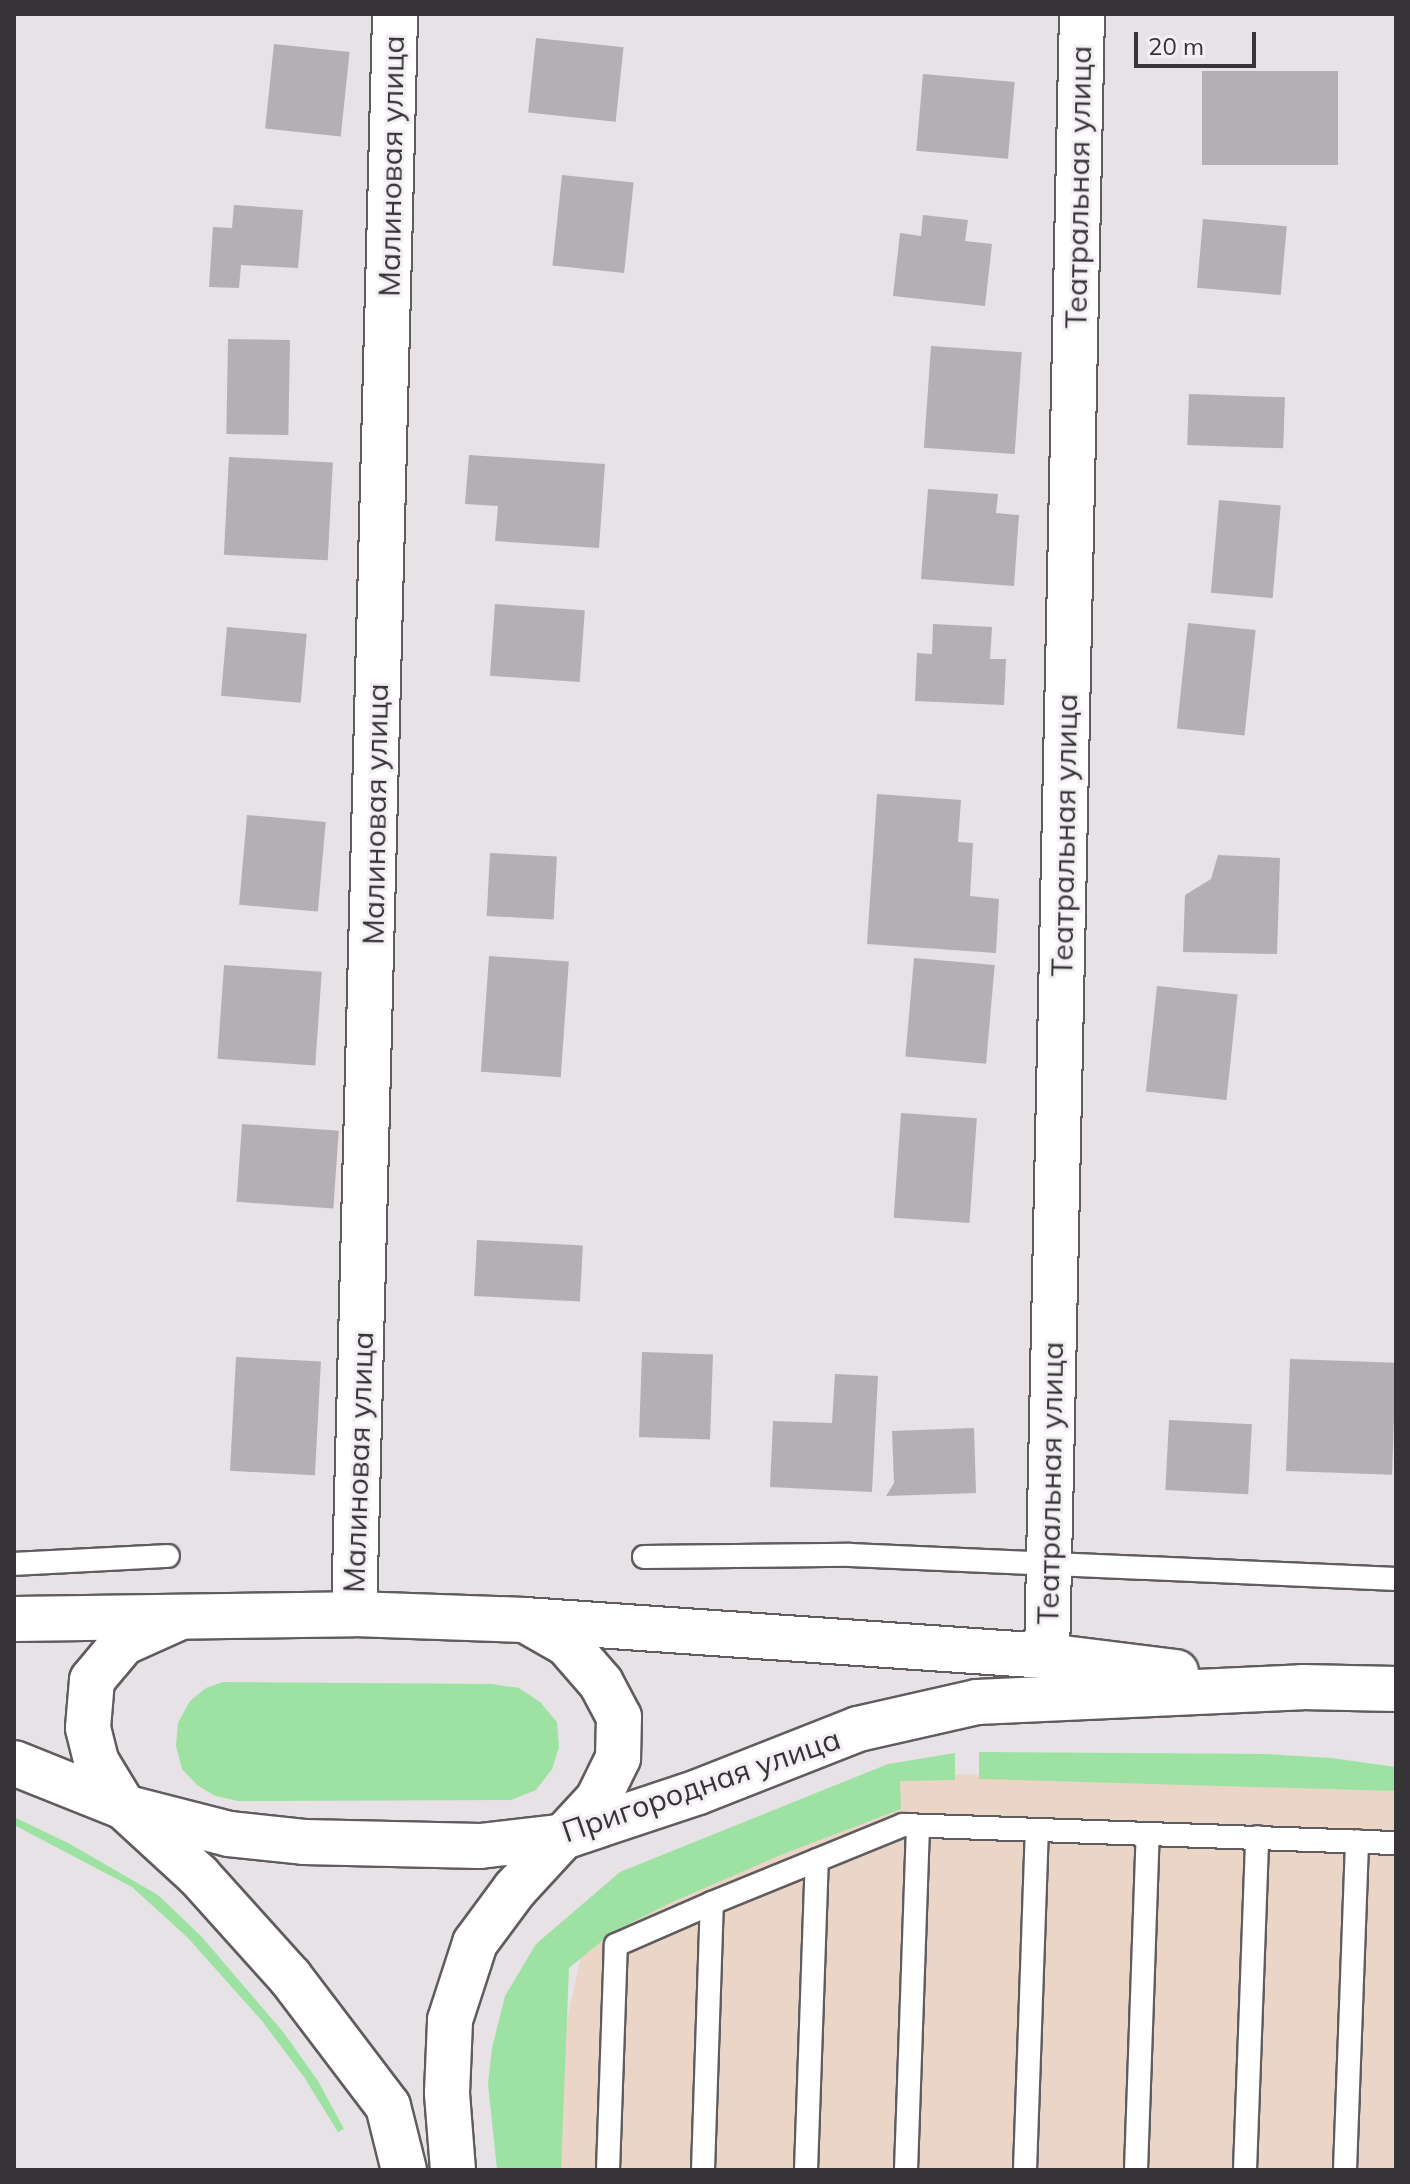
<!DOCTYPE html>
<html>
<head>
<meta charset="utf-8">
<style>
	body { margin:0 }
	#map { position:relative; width:1410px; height:2184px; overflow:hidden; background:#e6e2e6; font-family:Mulish,sans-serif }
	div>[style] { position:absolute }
	.commercial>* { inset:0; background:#ead5c7 }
	.green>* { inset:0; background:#9de2a3 }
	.building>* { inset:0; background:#b3afb4; transform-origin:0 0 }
	.roads { filter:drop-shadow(2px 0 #605c60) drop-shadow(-2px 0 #605c60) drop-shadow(0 2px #605c60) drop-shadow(0 -2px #605c60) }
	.service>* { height:22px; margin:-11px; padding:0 11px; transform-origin:11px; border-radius:11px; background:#fff }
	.minor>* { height:44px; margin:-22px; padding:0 22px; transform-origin:22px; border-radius:22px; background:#fff }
	.tertiary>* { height:44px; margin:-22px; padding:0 22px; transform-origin:22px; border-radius:22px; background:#fff }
	.primary>* { height:44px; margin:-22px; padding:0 22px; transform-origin:22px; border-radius:22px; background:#fff }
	span { translate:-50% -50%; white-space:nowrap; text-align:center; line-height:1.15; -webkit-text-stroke:6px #f3eff4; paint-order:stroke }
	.street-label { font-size:30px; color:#363436 }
	.frame { position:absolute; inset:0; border:16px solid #363436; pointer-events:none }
	.scale { position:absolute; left:1134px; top:32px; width:122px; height:36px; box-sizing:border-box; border:4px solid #363436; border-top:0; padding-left:10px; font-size:24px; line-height:28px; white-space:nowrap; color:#363436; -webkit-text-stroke:6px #f3eff4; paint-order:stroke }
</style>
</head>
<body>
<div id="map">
	<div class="commercial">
		<i style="clip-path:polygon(897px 1773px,1396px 1784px,1396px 2170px,547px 2170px,543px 2130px,588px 1925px)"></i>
	</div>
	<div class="green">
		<i style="clip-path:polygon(223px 1682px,492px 1684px,519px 1688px,540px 1702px,557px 1722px,559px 1747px,552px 1769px,536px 1790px,511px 1800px,238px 1801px,215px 1796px,197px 1785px,182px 1769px,176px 1746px,178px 1723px,190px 1701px,206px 1688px)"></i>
		<i style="clip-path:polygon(979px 1752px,1267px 1754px,1331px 1758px,1396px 1767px,1396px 1791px,979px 1779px)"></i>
		<i style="clip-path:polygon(955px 1753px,955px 1780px,900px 1781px,901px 1809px,783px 1854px,670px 1903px,613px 1932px,569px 1968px,561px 2170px,497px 2170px,488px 2084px,492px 2048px,505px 1996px,536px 1944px,620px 1872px,888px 1764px)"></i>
		<i style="clip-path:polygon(14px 1817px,70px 1844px,158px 1895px,201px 1936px,284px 2033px,318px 2081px,344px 2129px,338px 2132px,304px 2077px,262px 2021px,188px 1938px,132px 1887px,14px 1825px)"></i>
	</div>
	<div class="building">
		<i style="left:536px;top:38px;width:88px;height:75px;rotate:6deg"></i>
		<i style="left:274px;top:44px;width:76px;height:85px;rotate:6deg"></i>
		<i style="left:1202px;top:71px;width:136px;height:94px"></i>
		<i style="left:923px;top:74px;width:92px;height:77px;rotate:5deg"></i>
		<i style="left:562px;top:175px;width:72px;height:91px;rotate:6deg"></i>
		<i style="clip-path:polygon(234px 205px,303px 210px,298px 268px,241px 265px,239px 288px,209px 287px,213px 227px,232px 228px)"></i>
		<i style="clip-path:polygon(923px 215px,968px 220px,965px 241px,992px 244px,985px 306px,893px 296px,900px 233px,921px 236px)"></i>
		<i style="left:1203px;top:219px;width:84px;height:69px;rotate:5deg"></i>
		<i style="left:228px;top:339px;width:62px;height:95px;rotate:1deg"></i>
		<i style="left:931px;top:346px;width:91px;height:102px;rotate:4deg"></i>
		<i style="left:1189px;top:394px;width:96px;height:51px;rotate:2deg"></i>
		<i style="clip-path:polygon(469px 455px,605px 464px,599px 548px,495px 541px,498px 506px,465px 504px)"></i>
		<i style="left:229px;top:457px;width:104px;height:98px;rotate:3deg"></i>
		<i style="clip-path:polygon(928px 489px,998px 494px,996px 513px,1019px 515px,1014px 586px,921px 579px)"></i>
		<i style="left:1219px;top:500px;width:62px;height:93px;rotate:5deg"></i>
		<i style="left:495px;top:604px;width:90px;height:72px;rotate:4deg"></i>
		<i style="left:1188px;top:623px;width:68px;height:106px;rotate:6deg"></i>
		<i style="clip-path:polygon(933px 624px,992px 627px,990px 659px,1006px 659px,1004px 705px,915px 701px,917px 653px,932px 654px)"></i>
		<i style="left:227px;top:627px;width:80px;height:69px;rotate:5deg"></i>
		<i style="clip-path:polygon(877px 794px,961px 800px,958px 842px,973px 843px,970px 896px,999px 899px,996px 953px,867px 944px)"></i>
		<i style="left:247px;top:815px;width:79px;height:90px;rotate:5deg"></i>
		<i style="left:490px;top:853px;width:67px;height:63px;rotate:3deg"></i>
		<i style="clip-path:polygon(1218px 855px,1280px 858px,1277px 954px,1183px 952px,1185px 895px,1211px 879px)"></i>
		<i style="left:489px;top:956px;width:80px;height:116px;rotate:4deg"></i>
		<i style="left:914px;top:958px;width:81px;height:99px;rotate:5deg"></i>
		<i style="left:224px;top:965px;width:98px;height:94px;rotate:4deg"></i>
		<i style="left:1157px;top:986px;width:81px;height:106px;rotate:6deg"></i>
		<i style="left:901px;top:1113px;width:76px;height:105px;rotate:4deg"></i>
		<i style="left:242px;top:1124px;width:97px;height:78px;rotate:4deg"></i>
		<i style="left:477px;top:1240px;width:106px;height:56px;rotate:3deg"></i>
		<i style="left:642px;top:1352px;width:71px;height:85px;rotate:2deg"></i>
		<i style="left:236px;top:1357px;width:85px;height:114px;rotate:3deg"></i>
		<i style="left:1290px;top:1359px;width:106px;height:112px;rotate:2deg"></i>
		<i style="clip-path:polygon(835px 1374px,878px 1376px,872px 1492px,770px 1487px,773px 1421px,832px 1423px)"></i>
		<i style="left:1169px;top:1420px;width:83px;height:70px;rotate:3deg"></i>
		<i style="clip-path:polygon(974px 1428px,976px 1493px,886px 1496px,894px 1483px,892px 1431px)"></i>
	</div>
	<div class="roads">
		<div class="service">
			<i style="left:644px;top:1557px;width:206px;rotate:-0.6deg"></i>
			<i style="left:850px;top:1555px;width:547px;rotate:2.52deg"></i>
			<i style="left:14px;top:1564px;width:154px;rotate:-3deg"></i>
			<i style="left:608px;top:2170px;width:225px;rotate:-88deg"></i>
			<i style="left:616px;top:1945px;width:105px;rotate:-23.6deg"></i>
			<i style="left:712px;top:1903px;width:206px;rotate:-22.2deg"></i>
			<i style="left:903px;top:1825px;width:493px;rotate:2.1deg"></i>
			<i style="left:703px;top:2170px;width:267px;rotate:-88.1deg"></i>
			<i style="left:806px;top:2170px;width:310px;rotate:-88deg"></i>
			<i style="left:906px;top:2170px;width:344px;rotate:-88deg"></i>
			<i style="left:1025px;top:2170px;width:340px;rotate:-88deg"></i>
			<i style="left:1136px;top:2170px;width:336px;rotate:-88deg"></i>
			<i style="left:1245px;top:2170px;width:333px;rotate:-87.9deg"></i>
			<i style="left:1345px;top:2170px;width:329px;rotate:-87.9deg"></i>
		</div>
		<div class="minor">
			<i style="left:354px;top:1614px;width:1601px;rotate:-88.53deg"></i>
			<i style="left:1047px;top:1656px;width:1642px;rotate:-88.78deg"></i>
		</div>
		<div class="tertiary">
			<i style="left:181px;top:1617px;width:64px;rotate:155.9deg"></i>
			<i style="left:123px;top:1643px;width:48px;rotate:130deg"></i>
			<i style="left:92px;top:1680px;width:48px;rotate:94.8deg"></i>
			<i style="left:88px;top:1728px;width:34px;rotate:76deg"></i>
			<i style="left:96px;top:1761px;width:54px;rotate:58.7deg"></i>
			<i style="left:124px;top:1807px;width:102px;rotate:42.6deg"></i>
			<i style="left:199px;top:1876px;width:136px;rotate:48deg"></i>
			<i style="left:290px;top:1977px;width:162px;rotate:52.8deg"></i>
			<i style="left:388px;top:2106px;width:66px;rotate:76deg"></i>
			<i style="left:453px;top:2170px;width:77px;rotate:-94.5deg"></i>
			<i style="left:447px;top:2093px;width:73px;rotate:-87.6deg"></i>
			<i style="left:450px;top:2020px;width:81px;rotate:-72deg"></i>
			<i style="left:475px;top:1943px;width:67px;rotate:-53.5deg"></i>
			<i style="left:515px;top:1889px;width:122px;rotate:-47.3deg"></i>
			<i style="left:598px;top:1799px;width:46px;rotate:-64deg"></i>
			<i style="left:618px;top:1758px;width:41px;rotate:-88.6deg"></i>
			<i style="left:619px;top:1717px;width:38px;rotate:-118deg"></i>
			<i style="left:601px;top:1683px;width:52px;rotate:-131.1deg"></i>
			<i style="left:567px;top:1644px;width:48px;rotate:-150.3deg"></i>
		</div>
		<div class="primary">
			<i style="left:14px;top:1619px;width:340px;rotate:-0.8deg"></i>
			<i style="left:354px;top:1614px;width:171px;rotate:2deg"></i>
			<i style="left:525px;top:1620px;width:523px;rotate:3.95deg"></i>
			<i style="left:1047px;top:1656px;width:130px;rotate:7.1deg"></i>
			<i style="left:14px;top:1763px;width:118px;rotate:21.8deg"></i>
			<i style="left:124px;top:1807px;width:108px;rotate:14.4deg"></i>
			<i style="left:229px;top:1834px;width:75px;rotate:6.1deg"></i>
			<i style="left:304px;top:1842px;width:176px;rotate:1.3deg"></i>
			<i style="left:480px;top:1846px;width:87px;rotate:-6.6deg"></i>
			<i style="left:566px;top:1836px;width:139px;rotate:-18.4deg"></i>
			<i style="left:698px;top:1792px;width:172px;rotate:-21.5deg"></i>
			<i style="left:858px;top:1729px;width:122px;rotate:-12.8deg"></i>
			<i style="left:977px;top:1702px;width:325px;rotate:-2.6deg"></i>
			<i style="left:1302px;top:1687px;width:94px;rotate:1.2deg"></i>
		</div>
	</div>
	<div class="street-label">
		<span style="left:391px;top:166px;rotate:-89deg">Малиновая улица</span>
		<span style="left:1078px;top:187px;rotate:-89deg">Театральная улица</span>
		<span style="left:375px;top:814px;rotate:-89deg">Малиновая улица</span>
		<span style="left:1064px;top:835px;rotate:-89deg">Театральная улица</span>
		<span style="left:358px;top:1462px;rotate:-88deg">Малиновая улица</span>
		<span style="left:1050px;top:1483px;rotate:-89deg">Театральная улица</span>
		<span style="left:701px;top:1785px;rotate:-19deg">Пригородная улица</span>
	</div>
	<div class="frame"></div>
	<div class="scale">20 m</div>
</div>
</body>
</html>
